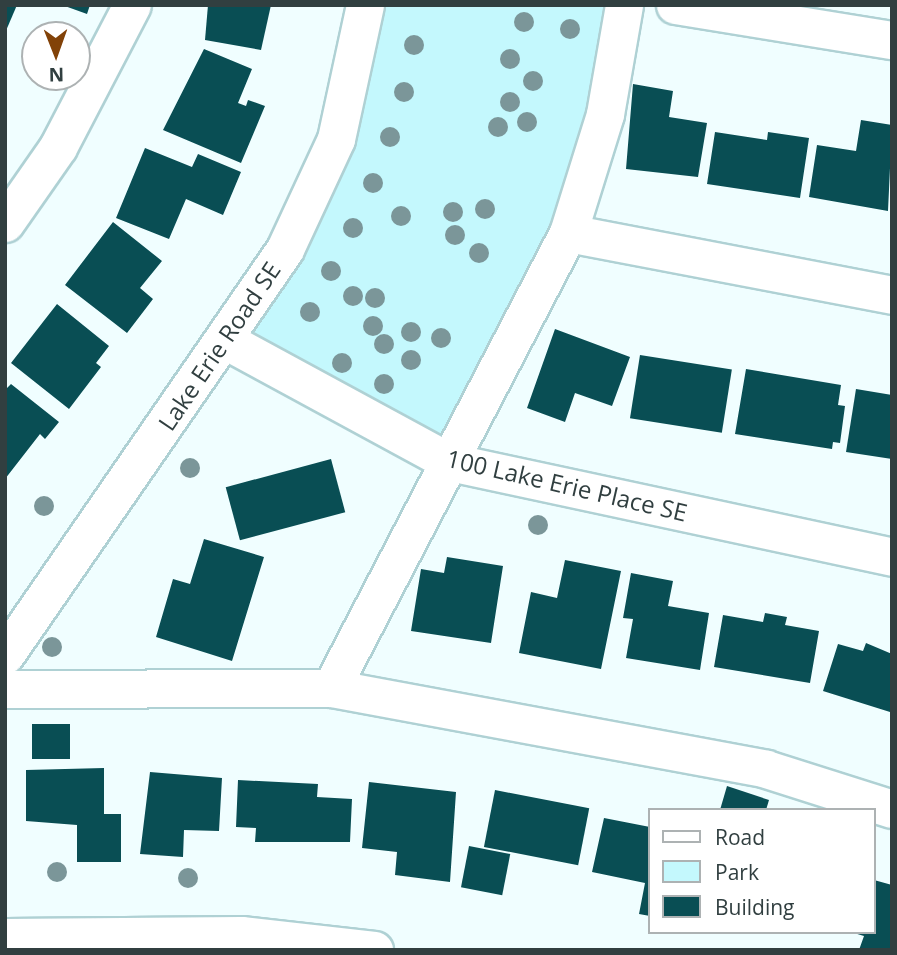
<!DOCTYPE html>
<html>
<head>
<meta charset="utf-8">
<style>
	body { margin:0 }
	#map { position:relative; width:897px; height:955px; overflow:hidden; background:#f0feff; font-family:"Open Sans",sans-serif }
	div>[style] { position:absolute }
	.green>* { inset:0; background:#c4f8fd }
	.building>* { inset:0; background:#094e54; transform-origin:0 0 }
	.roads { filter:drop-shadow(2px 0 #afd1d4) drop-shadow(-2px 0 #afd1d4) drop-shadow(0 2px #afd1d4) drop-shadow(0 -2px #afd1d4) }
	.minor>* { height:37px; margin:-18.5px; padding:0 18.5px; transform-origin:18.5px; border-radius:18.5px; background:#fff }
	.trees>* { width:20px; height:20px; margin:-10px; border-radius:50%; background:#7b9699 }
	span { translate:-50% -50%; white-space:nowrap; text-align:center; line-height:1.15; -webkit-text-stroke:7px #fff; paint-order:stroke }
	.street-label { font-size:24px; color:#313f40 }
	.frame { position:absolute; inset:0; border:7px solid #313f40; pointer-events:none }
	.legend { position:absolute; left:648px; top:808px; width:228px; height:126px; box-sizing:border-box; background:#fff; border:2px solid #adb2b3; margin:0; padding:9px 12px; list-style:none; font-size:21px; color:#313f40 }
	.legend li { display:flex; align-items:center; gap:14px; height:35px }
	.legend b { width:35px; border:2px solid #adb2b3 }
	.north { position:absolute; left:21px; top:21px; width:70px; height:70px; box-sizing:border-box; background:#fff; border:2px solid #adb2b3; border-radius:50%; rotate:179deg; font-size:19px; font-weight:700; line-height:28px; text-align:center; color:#313f40 }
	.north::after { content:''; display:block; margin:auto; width:24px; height:32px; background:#824208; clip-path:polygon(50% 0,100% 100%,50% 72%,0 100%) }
</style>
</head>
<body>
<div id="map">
	<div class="green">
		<i style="clip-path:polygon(365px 5px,624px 5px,605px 114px,450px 462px,225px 340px,285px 249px)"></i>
	</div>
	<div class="building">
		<i style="clip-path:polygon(5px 5px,17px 5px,5px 33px)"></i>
		<i style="clip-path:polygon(62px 5px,90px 5px,87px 14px)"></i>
		<i style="clip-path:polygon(208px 5px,271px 5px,261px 50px,205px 40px)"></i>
		<i style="clip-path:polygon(204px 49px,252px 69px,238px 103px,246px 106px,248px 100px,265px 106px,241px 163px,163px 130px)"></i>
		<i style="clip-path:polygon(633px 84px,673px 91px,669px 117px,707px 123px,698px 177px,626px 169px)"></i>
		<i style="clip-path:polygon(861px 120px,892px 125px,888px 211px,809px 197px,817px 145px,856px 151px)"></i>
		<i style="clip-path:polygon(715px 132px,767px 140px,768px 132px,809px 138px,800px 198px,707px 184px)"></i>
		<i style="clip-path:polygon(145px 148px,192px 167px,198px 154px,241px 172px,223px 215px,186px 199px,169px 239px,116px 218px)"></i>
		<i style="clip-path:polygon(113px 222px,162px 261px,140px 288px,153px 299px,127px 333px,65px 285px)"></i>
		<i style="clip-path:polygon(57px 304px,109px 346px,96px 363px,101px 367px,69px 409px,11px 363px)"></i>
		<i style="clip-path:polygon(555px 329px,630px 357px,612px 406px,575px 393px,565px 422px,527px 408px)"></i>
		<i style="left:640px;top:355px;width:93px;height:64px;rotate:9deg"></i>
		<i style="clip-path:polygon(746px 369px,841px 385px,838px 405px,845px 406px,840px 443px,833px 442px,832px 449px,735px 434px)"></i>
		<i style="clip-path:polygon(11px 384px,59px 422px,45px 439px,40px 434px,5px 479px,5px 390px)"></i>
		<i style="clip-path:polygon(856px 389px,892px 395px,892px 459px,846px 452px)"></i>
		<i style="left:331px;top:459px;width:55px;height:109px;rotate:75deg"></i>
		<i style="clip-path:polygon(204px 539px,264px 557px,232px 661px,156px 637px,173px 579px,190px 584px)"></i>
		<i style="clip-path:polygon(447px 557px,503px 566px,491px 643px,411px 631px,421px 569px,444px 573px)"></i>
		<i style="clip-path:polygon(565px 560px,621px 571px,601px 669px,519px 653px,531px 592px,557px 598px)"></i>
		<i style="clip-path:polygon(631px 573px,673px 581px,668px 606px,709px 613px,700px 670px,626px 658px,633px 619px,623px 618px)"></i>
		<i style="clip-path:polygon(765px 613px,787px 617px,785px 625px,819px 631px,810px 683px,714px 667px,723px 615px,763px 622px)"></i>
		<i style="clip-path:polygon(866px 643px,892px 654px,890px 712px,823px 691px,838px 644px,863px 651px)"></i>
		<i style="left:32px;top:724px;width:38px;height:35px"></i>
		<i style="clip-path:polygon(104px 768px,104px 814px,121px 814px,121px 862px,77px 862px,77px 825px,26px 821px,26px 770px)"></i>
		<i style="clip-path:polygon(150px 772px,222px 778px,219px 831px,184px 830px,183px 857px,140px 854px)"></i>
		<i style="clip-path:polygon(238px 780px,318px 784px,317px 797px,352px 799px,350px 842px,255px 842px,256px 828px,236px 827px)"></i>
		<i style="clip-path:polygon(369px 782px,456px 792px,450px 882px,395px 875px,397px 852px,362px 848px)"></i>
		<i style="clip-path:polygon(727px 786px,769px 800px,766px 810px,720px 810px)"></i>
		<i style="left:495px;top:790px;width:96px;height:58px;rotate:11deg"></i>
		<i style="clip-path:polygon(604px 818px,650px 827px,650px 916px,639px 914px,645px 883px,592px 872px)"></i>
		<i style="left:469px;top:846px;width:42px;height:42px;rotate:11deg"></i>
		<i style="clip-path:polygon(874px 880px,892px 885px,892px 950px,859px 950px,864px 936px,854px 933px,874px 932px)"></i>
	</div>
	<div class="roads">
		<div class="minor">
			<i style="left:675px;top:5px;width:220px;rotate:9.2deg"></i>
			<i style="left:5px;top:223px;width:93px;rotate:-55.1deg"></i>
			<i style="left:58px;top:147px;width:160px;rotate:-62.5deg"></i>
			<i style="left:568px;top:233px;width:330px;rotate:10.8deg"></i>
			<i style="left:225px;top:340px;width:256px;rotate:28.5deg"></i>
			<i style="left:450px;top:462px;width:452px;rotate:12.1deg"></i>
			<i style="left:5px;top:655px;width:493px;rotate:-55.4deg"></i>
			<i style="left:285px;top:249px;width:121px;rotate:-65.1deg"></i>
			<i style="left:336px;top:139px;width:137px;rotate:-77.8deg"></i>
			<i style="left:331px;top:688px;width:513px;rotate:-62.49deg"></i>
			<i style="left:568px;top:233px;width:125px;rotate:-72.7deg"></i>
			<i style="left:605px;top:114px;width:111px;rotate:-80.1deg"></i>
			<i style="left:5px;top:689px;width:326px;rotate:-0.2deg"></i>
			<i style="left:331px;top:688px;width:442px;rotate:10.5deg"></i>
			<i style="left:766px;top:769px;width:132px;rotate:17.6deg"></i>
			<i style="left:5px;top:937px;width:236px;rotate:-0.5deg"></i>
			<i style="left:241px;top:935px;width:134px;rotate:6.4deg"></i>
		</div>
	</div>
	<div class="trees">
		<i style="left:524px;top:22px"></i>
		<i style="left:570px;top:29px"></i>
		<i style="left:414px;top:45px"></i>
		<i style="left:510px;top:59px"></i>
		<i style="left:533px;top:81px"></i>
		<i style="left:404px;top:92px"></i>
		<i style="left:510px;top:102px"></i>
		<i style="left:527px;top:122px"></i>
		<i style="left:498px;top:127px"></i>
		<i style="left:390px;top:137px"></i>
		<i style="left:373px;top:183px"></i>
		<i style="left:485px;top:209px"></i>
		<i style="left:453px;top:212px"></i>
		<i style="left:401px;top:216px"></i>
		<i style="left:353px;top:228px"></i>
		<i style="left:455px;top:235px"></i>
		<i style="left:479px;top:253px"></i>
		<i style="left:331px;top:271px"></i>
		<i style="left:353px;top:296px"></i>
		<i style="left:375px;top:298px"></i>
		<i style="left:310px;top:312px"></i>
		<i style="left:373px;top:326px"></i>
		<i style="left:411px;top:332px"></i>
		<i style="left:441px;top:338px"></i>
		<i style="left:384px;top:344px"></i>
		<i style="left:411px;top:360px"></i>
		<i style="left:342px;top:363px"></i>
		<i style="left:384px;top:384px"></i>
		<i style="left:190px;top:468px"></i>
		<i style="left:44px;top:506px"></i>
		<i style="left:538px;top:525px"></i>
		<i style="left:52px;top:647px"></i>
		<i style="left:57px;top:872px"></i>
		<i style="left:188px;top:878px"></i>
	</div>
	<div class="street-label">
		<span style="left:219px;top:346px;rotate:-56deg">Lake Erie Road SE</span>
		<span style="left:567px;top:485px;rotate:13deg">100 Lake Erie Place SE</span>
	</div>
	<div class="frame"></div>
	<ul class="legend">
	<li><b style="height:9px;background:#fff"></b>Road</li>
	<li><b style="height:19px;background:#c4f8fd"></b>Park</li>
	<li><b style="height:19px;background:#094e54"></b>Building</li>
	</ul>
	<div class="north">N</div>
</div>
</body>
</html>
